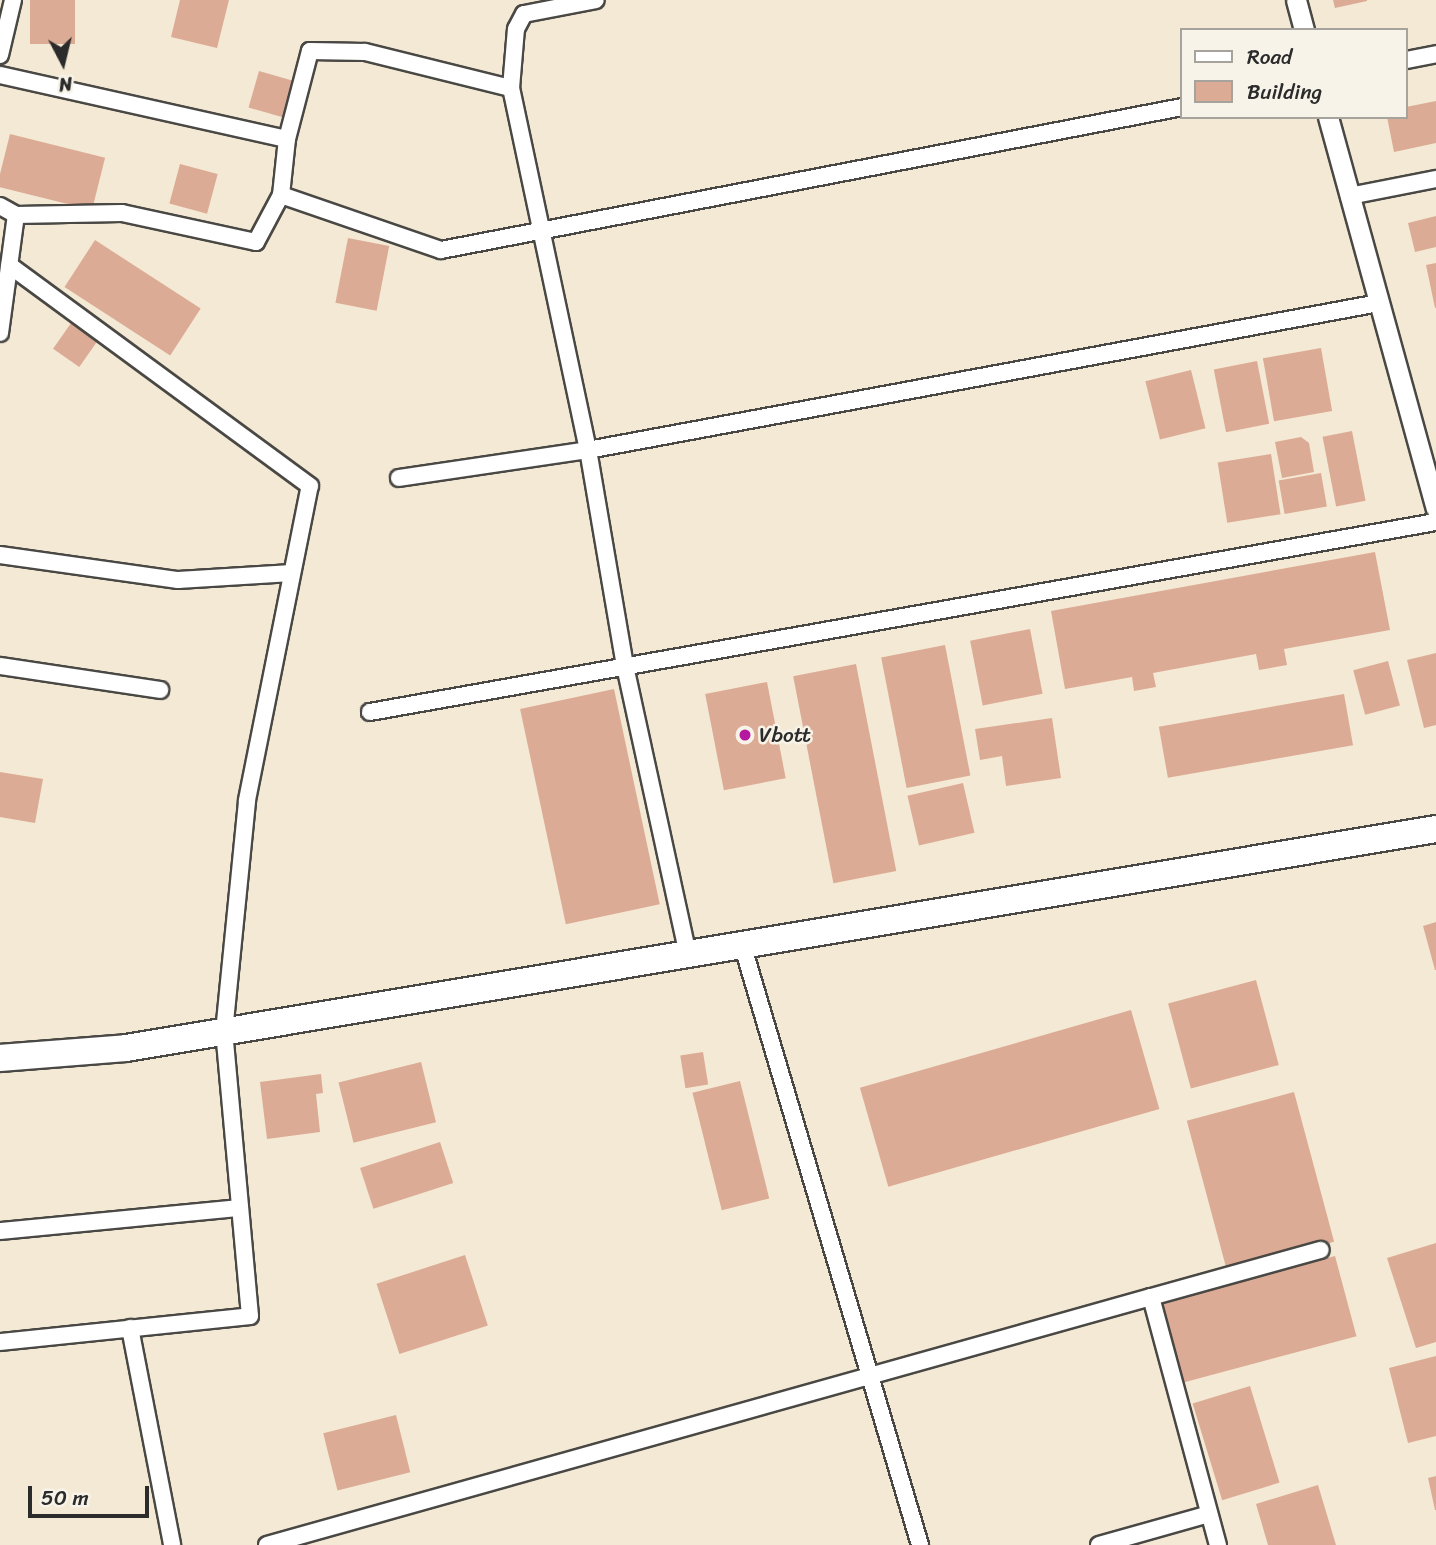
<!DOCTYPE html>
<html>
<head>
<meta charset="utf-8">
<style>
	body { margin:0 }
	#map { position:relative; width:1436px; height:1545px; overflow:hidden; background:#f4e9d4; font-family:Sriracha,sans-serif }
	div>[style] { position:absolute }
	.building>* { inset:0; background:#dcab95; transform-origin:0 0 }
	.roads { filter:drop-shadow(2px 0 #494844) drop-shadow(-2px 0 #494844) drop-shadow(0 2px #494844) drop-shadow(0 -2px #494844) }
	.minor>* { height:16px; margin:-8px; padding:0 8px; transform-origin:8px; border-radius:8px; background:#fff }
	.tertiary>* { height:19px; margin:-9.5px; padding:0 9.5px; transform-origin:9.5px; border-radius:9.5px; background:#fff }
	.trunk>* { height:26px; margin:-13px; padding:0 13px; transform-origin:13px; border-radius:13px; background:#fff }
	.dots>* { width:19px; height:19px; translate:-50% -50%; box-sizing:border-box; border:4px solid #f7f3e8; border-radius:50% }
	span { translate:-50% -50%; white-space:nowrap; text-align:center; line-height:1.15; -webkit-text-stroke:5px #f7f3e8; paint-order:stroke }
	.poi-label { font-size:21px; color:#2b2b2b }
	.left { translate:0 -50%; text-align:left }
	.legend { position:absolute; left:1180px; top:28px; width:228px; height:91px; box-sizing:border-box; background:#f7f3e8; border:2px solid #a5a39c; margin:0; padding:9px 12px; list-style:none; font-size:21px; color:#2b2b2b }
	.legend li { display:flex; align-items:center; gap:14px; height:35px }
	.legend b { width:35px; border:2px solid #a5a39c }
	.north { position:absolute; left:28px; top:28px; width:70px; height:70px; -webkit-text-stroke:5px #f7f3e8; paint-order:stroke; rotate:173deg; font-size:19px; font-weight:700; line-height:28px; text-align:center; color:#2b2b2b }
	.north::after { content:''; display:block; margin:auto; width:24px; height:32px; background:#2b2b2b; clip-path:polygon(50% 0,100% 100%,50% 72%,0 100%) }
	.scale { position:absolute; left:28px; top:1486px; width:121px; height:32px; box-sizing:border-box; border:4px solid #2b2b2b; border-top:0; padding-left:9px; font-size:21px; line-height:24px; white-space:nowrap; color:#2b2b2b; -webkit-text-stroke:5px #f7f3e8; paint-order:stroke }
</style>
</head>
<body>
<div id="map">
	<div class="building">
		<i style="left:30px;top:0;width:45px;height:44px"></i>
		<i style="clip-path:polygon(180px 0,229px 0,217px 48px,171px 37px)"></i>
		<i style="clip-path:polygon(1333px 0,1367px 0,1367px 1px,1335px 8px)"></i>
		<i style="left:259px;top:71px;width:40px;height:38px;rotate:16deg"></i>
		<i style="clip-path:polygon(1436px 101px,1436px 143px,1394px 152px,1387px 117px,1406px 117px,1406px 107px)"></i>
		<i style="left:10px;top:134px;width:98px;height:54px;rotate:14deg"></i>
		<i style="left:180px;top:164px;width:39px;height:41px;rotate:15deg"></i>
		<i style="clip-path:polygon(1436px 216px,1436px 247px,1415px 252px,1408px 223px)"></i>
		<i style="left:348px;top:238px;width:42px;height:66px;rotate:11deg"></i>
		<i style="left:95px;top:240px;width:126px;height:56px;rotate:33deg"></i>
		<i style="clip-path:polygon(1436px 263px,1436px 308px,1435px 308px,1426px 265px)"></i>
		<i style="left:76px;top:316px;width:32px;height:40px;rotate:35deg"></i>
		<i style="left:1321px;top:348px;width:64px;height:59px;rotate:80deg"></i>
		<i style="left:1257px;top:361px;width:64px;height:44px;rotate:79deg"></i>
		<i style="left:1191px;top:370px;width:60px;height:47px;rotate:76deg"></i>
		<i style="left:1352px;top:431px;width:71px;height:30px;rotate:79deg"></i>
		<i style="clip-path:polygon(1301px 437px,1309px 443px,1314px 472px,1282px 478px,1275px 442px)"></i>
		<i style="left:1271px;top:454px;width:61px;height:54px;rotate:81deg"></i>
		<i style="left:1321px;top:473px;width:34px;height:43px;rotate:80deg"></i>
		<i style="clip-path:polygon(1375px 552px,1390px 630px,1284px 649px,1287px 665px,1259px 670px,1256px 654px,1153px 673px,1156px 687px,1134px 691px,1132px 677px,1065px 689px,1051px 611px)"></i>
		<i style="left:1030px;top:629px;width:66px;height:61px;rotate:79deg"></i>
		<i style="left:945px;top:645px;width:133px;height:65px;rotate:79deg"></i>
		<i style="clip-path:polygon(1436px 653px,1436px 725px,1424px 728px,1407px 660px)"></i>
		<i style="left:1388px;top:661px;width:46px;height:36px;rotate:75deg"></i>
		<i style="left:856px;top:664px;width:211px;height:64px;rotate:79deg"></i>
		<i style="left:767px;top:682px;width:98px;height:63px;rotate:79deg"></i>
		<i style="left:614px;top:689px;width:220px;height:96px;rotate:78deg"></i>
		<i style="left:1344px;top:694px;width:52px;height:188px;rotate:80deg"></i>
		<i style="clip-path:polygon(1052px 718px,1061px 778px,1006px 786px,1002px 756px,980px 760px,975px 729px)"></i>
		<i style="clip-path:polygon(0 772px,43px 779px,35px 823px,0 817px)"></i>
		<i style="left:963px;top:783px;width:51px;height:57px;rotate:77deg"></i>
		<i style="clip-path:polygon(1436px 922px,1436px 970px,1435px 970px,1423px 926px)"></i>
		<i style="left:1256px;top:980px;width:88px;height:91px;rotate:75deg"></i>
		<i style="left:1131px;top:1010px;width:103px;height:282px;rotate:74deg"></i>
		<i style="left:703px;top:1052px;width:33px;height:23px;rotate:81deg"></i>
		<i style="left:421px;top:1062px;width:62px;height:85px;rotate:76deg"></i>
		<i style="clip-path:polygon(321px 1074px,323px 1093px,316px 1094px,320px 1132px,267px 1139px,260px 1082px)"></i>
		<i style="left:740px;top:1081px;width:121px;height:49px;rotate:76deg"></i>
		<i style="left:1294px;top:1092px;width:155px;height:111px;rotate:75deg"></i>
		<i style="left:440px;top:1142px;width:43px;height:84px;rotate:72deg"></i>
		<i style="clip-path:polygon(1436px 1243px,1436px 1342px,1416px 1348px,1387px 1258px)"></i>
		<i style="left:465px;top:1255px;width:74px;height:93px;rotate:72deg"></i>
		<i style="left:1335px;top:1256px;width:83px;height:183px;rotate:75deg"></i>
		<i style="clip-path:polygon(1436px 1356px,1436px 1436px,1408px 1443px,1389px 1368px)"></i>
		<i style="left:1250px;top:1386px;width:101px;height:60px;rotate:73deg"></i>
		<i style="left:396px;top:1415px;width:59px;height:75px;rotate:76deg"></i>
		<i style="clip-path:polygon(1436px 1476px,1436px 1510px,1435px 1510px,1428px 1478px)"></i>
		<i style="clip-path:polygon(1318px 1485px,1336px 1545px,1268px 1545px,1256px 1504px)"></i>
	</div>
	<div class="roads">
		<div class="minor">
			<i style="left:0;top:55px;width:57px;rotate:-76.7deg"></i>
			<i style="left:1406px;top:60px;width:31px;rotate:-11deg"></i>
			<i style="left:0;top:75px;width:294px;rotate:12.6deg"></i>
			<i style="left:281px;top:195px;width:169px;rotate:19deg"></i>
			<i style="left:441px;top:250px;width:755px;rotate:-10.92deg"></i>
			<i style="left:1349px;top:196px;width:89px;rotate:-11.1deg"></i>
			<i style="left:0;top:206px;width:18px;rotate:29deg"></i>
			<i style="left:16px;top:215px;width:106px;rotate:-1.1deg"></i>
			<i style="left:122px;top:213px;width:137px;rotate:12.2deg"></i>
			<i style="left:256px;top:242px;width:53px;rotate:-62deg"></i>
			<i style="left:281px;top:195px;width:56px;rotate:-83.9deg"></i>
			<i style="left:287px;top:139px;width:91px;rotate:-75.4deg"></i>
			<i style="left:310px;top:51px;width:55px;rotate:1deg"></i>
			<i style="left:365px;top:52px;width:150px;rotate:13.9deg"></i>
			<i style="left:0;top:333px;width:119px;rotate:-82.3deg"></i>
			<i style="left:399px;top:478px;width:191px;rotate:-8.4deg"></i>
			<i style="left:588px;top:450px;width:370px;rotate:-102deg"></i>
			<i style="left:511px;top:88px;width:59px;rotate:-85.2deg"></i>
			<i style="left:516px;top:29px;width:17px;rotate:-62deg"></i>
			<i style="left:524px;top:14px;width:73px;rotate:-11deg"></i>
			<i style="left:0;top:555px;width:180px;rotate:8deg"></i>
			<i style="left:178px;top:580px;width:114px;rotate:-3.5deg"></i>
			<i style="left:0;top:666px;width:162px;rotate:8.5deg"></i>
			<i style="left:370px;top:712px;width:1083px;rotate:-10.11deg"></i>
			<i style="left:743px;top:947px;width:624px;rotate:73.51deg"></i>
			<i style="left:688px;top:955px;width:296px;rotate:-102.3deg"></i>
			<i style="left:625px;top:666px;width:219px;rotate:-99.7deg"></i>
			<i style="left:588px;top:450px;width:805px;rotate:-10.53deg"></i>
			<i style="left:0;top:1231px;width:241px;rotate:-5.5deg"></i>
			<i style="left:1151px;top:1297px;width:176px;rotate:-15.5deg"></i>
			<i style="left:130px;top:1328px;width:221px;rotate:79deg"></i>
			<i style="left:0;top:1342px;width:251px;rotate:-5.9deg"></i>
			<i style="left:250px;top:1316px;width:285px;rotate:-95.2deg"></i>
			<i style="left:224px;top:1032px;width:233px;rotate:-84.3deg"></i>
			<i style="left:247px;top:800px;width:320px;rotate:-78.7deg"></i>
			<i style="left:310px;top:486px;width:373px;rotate:-143.7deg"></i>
			<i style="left:267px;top:1545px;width:918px;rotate:-15.67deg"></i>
			<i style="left:1151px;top:1297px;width:257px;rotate:74.9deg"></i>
			<i style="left:1099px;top:1545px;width:114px;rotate:-15.7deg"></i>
		</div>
		<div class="tertiary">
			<i style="left:1296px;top:0;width:31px;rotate:75deg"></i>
			<i style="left:1328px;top:117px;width:406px;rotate:74.6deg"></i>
		</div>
		<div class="trunk">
			<i style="left:0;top:1058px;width:126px;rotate:-4.5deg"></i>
			<i style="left:126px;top:1048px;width:1328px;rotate:-9.49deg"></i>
		</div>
	</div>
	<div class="dots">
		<i style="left:745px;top:735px;background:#b5179e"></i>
	</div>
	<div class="poi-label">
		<span class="left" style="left:759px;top:735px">Vbott</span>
	</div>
	<ul class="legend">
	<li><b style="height:9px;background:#fff"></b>Road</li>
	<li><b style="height:19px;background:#dcab95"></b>Building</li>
	</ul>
	<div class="north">N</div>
	<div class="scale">50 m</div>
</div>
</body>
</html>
